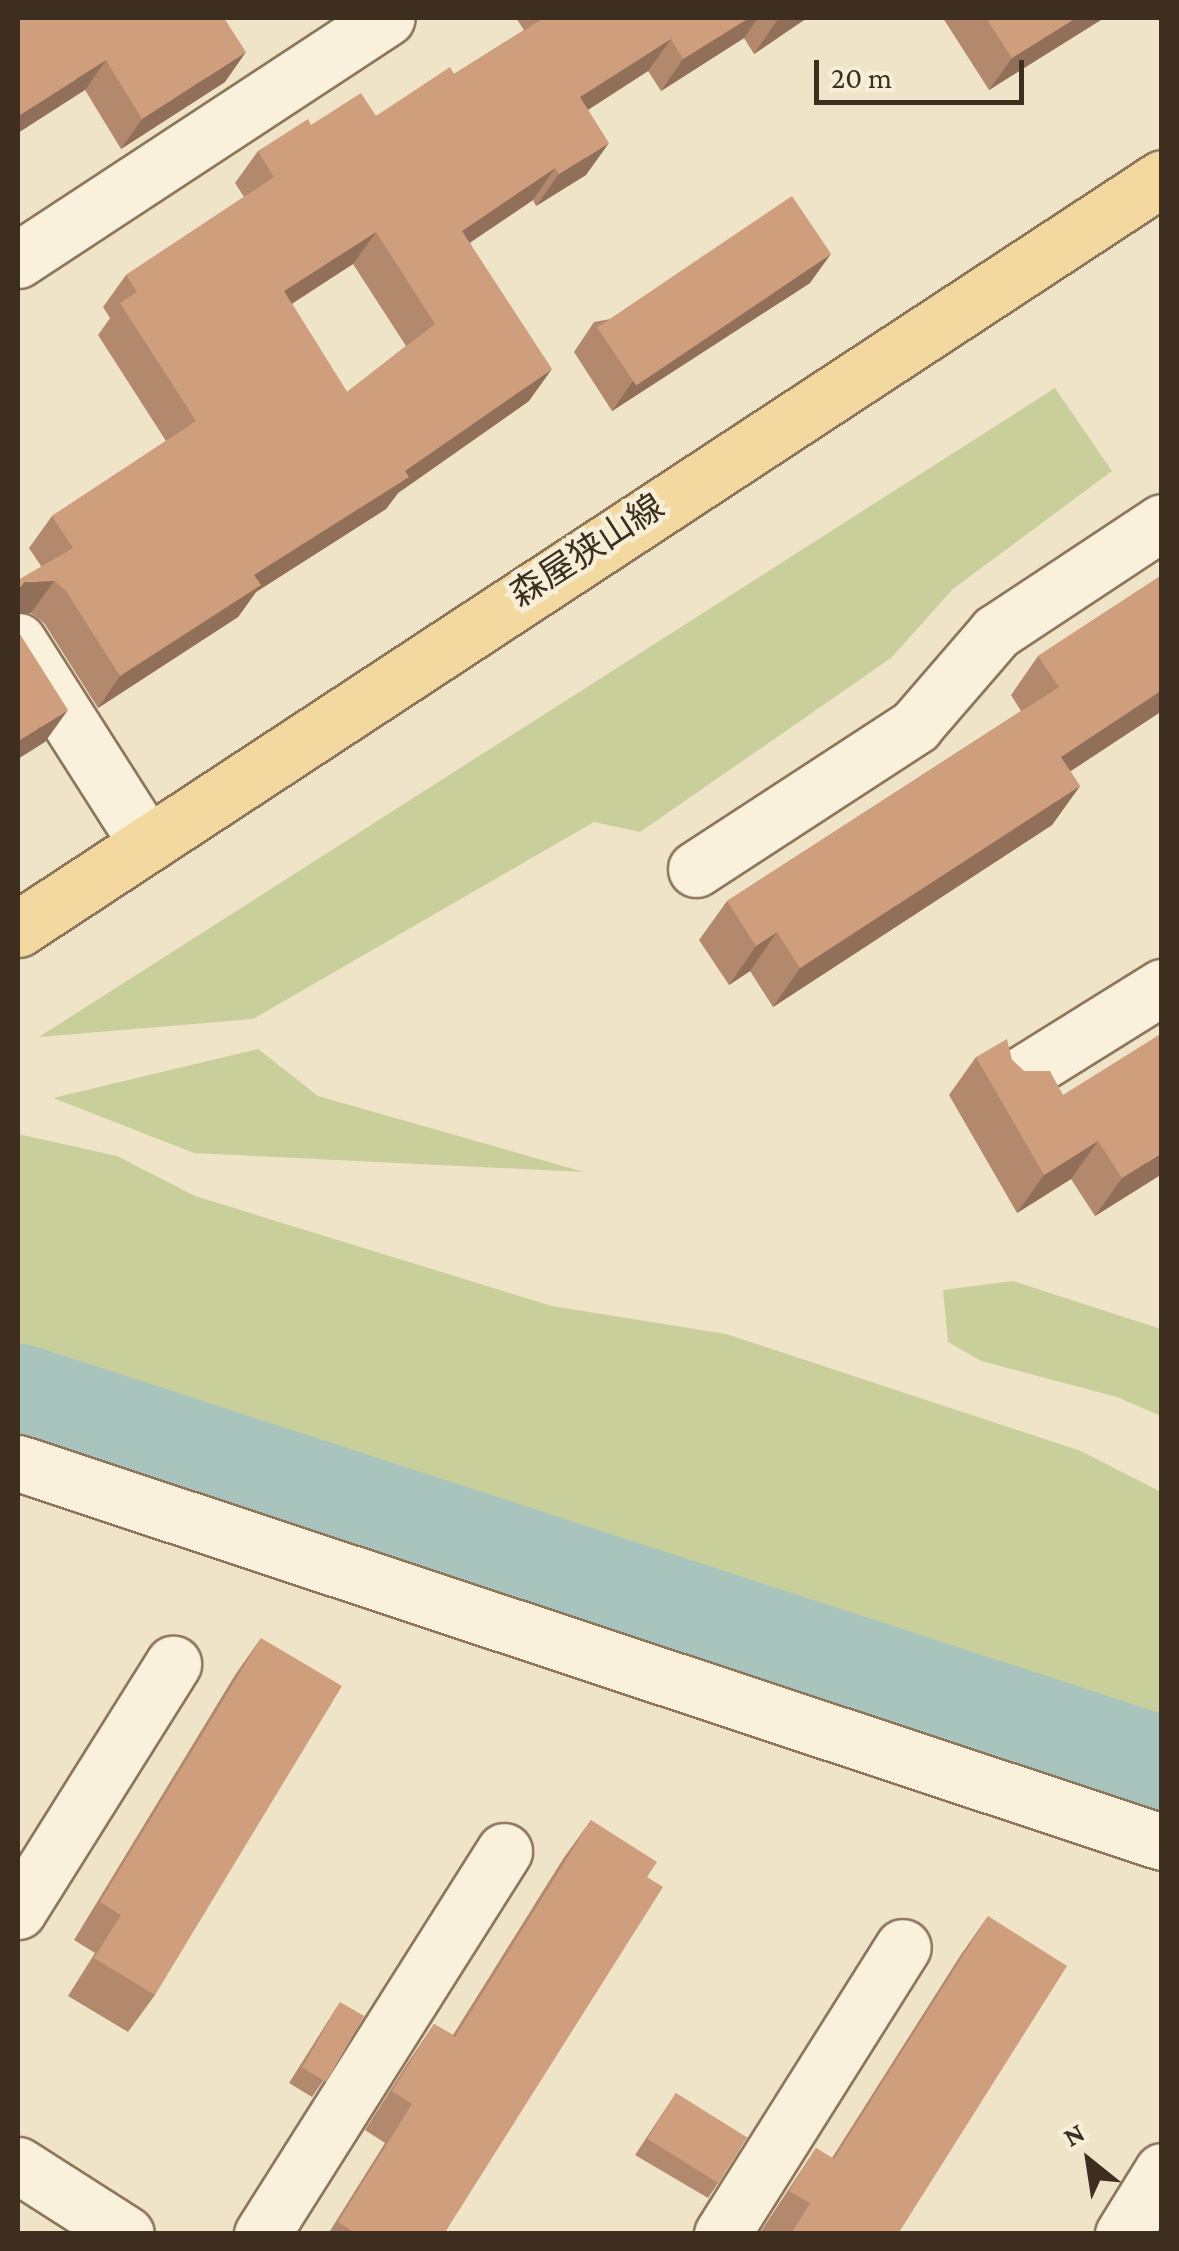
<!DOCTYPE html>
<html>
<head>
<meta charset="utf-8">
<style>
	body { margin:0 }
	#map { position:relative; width:1179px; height:2251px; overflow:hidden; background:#f0e4c8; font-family:"Crimson Pro","Noto Sans JP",serif }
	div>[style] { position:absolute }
	.green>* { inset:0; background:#c9cf9b }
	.river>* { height:128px; margin:-64px; padding:0 64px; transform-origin:64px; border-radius:64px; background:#a9c4bc }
	.roads { filter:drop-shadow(2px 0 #8d765c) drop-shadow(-2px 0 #8d765c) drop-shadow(0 2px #8d765c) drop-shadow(0 -2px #8d765c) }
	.minor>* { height:55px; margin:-27.5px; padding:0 27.5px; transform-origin:27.5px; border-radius:27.5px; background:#faf1dc }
	.major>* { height:55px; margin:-27.5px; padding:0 27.5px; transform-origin:27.5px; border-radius:27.5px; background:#f3d9a0 }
	.wall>* { inset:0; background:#b2896c }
	.shaded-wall>* { inset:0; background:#916f58 }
	.building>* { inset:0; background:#cf9f7d; transform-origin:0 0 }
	span { translate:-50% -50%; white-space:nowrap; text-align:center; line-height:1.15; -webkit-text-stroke:9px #f7eed8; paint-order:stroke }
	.street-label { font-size:35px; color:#3d2e20 }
	.frame { position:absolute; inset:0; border:20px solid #3d2e20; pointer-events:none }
	.north { position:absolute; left:1039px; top:2111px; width:100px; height:100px; -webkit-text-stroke:8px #f7eed8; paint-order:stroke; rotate:330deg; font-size:28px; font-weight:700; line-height:40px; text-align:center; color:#3d2e20 }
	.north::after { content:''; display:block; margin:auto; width:35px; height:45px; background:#3d2e20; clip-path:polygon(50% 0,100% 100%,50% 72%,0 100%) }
	.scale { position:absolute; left:814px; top:60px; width:210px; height:45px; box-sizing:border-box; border:5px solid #3d2e20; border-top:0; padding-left:12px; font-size:30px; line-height:35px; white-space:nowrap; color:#3d2e20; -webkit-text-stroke:8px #f7eed8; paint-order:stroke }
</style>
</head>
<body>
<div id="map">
	<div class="green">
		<i style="clip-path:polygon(1055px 388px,1112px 471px,953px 589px,891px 658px,640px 832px,594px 822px,253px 1019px,39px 1037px)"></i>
		<i style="clip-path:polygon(258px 1049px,318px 1096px,584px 1172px,194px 1153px,53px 1098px)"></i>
		<i style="clip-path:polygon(18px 1134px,117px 1156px,195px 1196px,552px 1306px,726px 1334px,1081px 1451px,1161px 1492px,1161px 1725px,18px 1350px)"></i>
		<i style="clip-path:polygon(1013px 1281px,1161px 1329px,1161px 1416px,1117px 1397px,981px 1361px,948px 1342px,943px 1290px)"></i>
	</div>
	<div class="river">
		<i style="left:18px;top:1408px;width:1203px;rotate:18.06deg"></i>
	</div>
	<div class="roads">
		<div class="minor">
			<i style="left:18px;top:260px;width:441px;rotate:-33.3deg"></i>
			<i style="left:18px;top:641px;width:236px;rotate:57.5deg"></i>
			<i style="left:696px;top:869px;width:262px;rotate:-33.1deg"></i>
			<i style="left:915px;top:726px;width:124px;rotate:-49.2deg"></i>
			<i style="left:996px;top:632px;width:199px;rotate:-33.5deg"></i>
			<i style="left:1011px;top:1081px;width:178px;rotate:-31.9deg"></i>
			<i style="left:18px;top:1463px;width:1205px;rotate:18.33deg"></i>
			<i style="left:18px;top:1911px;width:292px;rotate:-57.9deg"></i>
			<i style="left:18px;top:2165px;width:128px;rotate:32.6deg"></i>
			<i style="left:262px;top:2234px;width:453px;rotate:-57.7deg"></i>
			<i style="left:722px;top:2234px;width:339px;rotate:-57.8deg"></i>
			<i style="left:1123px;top:2234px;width:74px;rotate:-58.2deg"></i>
		</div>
		<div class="major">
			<i style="left:18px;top:929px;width:1368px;rotate:-33.28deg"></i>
		</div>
	</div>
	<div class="wall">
		<i style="clip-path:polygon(18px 18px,225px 82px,121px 149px,85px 90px)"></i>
		<i style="clip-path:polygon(evenodd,516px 18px,807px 18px,754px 54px,744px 38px,661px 91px,648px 71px,588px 110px,586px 175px,536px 206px,533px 200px,470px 242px,529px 401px,398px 493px,386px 509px,256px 592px,238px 617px,98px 708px,44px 623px,31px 613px,41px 566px,29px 548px,52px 516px,166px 441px,98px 335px,110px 318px,103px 307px,126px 275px,244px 197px,235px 183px,258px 151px,311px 125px,376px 116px,454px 74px,524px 30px,516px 18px,353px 264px,406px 346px,347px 392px,292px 304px,353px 264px)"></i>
		<i style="clip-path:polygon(943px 18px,1104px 18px,989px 90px)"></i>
		<i style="clip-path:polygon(810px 283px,612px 411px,574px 352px,594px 322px)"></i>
		<i style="clip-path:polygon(1162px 575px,1162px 711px,1070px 771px,1080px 786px,1052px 825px,773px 1007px,750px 971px,729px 985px,699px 940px,727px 901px,1021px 711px,1011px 695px,1038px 656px)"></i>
		<i style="clip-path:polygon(976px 1057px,1012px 1060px,1024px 1071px,1063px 1095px,1162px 1174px,1095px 1216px,1071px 1179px,1017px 1213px,949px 1095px)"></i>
		<i style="clip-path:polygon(261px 1638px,155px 1995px,128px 2032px,68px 1996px,95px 1953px,74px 1940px,235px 1675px)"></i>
		<i style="clip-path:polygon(591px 1820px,647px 1877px,444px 2234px,328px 2234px,385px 2143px,365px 2130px,407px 2064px,434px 2024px,453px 2035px,563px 1859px)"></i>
		<i style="clip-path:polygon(988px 1916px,898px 2234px,766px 2234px,761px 2231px,816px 2148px,832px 2158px,960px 1956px)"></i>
		<i style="clip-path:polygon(340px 2002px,323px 2081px,312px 2097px,289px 2083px)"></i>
		<i style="clip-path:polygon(676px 2093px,719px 2182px,708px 2198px,635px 2155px)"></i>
	</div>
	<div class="shaded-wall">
		<i style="clip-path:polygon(749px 18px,758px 18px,744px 38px,661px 91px,683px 59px)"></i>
		<i style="clip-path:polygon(782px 18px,807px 18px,754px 54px,776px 22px)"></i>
		<i style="clip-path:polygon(1076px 18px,1104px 18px,989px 90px,1012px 58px)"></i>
		<i style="clip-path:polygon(671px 39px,648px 71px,558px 129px,580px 97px)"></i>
		<i style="clip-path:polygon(246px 52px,225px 82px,121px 149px,142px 119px)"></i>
		<i style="clip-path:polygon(106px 60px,85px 90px,18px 133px,18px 116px)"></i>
		<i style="clip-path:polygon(609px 143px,586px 175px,536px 206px,559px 174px)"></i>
		<i style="clip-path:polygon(555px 168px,533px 200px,440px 263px,462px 231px)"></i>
		<i style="clip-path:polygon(376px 232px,353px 264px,261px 323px,284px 291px)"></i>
		<i style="clip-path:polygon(831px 254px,810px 283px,612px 411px,633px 381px)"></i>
		<i style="clip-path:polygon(552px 369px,529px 401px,398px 493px,386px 509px,256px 592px,238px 617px,98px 708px,120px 676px,254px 575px)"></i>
		<i style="clip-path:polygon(54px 581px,31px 613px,18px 614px,18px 590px,24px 582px)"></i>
		<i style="clip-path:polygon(1162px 690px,1162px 711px,1033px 796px,1061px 757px)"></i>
		<i style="clip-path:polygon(68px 710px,45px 742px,18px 759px,18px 741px)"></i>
		<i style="clip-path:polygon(1080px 786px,1052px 825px,773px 1007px,800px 968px)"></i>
		<i style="clip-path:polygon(777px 932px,750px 971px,729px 985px,756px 946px)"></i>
		<i style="clip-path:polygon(1098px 1141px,1071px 1179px,1017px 1213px,1044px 1175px)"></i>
		<i style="clip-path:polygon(1162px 1153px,1162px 1174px,1095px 1216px,1122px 1178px)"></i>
	</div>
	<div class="building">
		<i style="clip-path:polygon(18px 18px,224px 18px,246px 52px,142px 119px,106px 60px,18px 116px)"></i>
		<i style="clip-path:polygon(evenodd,544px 18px,749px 18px,683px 59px,671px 39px,580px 97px,609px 143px,559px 174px,555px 168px,462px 231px,552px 369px,405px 471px,409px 477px,254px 575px,261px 585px,120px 676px,66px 591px,54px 581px,24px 582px,18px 590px,18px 580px,73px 548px,52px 516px,196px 421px,120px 303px,137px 292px,126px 275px,274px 177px,258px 151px,308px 119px,311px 125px,361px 93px,376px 116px,450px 67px,454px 74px,544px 18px,376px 232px,435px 324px,347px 392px,284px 291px,376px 232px)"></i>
		<i style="clip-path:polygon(986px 18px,1076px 18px,1012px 58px)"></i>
		<i style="left:792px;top:196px;width:70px;height:235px;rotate:56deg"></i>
		<i style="clip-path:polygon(1162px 575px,1162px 690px,1061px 757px,1080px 786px,800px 968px,777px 932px,756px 946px,727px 901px,1059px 687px,1038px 656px)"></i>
		<i style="clip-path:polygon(18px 631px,68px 710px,18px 741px)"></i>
		<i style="clip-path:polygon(1162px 1033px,1162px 1153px,1122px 1178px,1098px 1141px,1044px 1175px,976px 1057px,1007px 1039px,1012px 1060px,1024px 1071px,1050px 1071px,1063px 1095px)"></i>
		<i style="clip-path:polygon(261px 1638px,342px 1686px,155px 1995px,94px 1958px,121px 1915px,100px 1902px)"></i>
		<i style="clip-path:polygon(591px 1820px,657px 1862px,647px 1877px,663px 1887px,444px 2234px,357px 2234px,338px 2222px,412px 2104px,392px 2091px,434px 2024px,455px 2037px)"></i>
		<i style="clip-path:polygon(988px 1916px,1067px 1966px,898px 2234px,791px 2234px,810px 2203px,789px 2191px,816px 2148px,834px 2159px)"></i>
		<i style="left:340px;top:2002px;width:28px;height:76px;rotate:30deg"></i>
		<i style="left:676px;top:2093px;width:84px;height:54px;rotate:32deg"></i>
	</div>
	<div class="street-label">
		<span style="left:587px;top:551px;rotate:-33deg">森屋狭山線</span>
	</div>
	<div class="frame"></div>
	<div class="north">N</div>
	<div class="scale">20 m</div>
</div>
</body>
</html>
